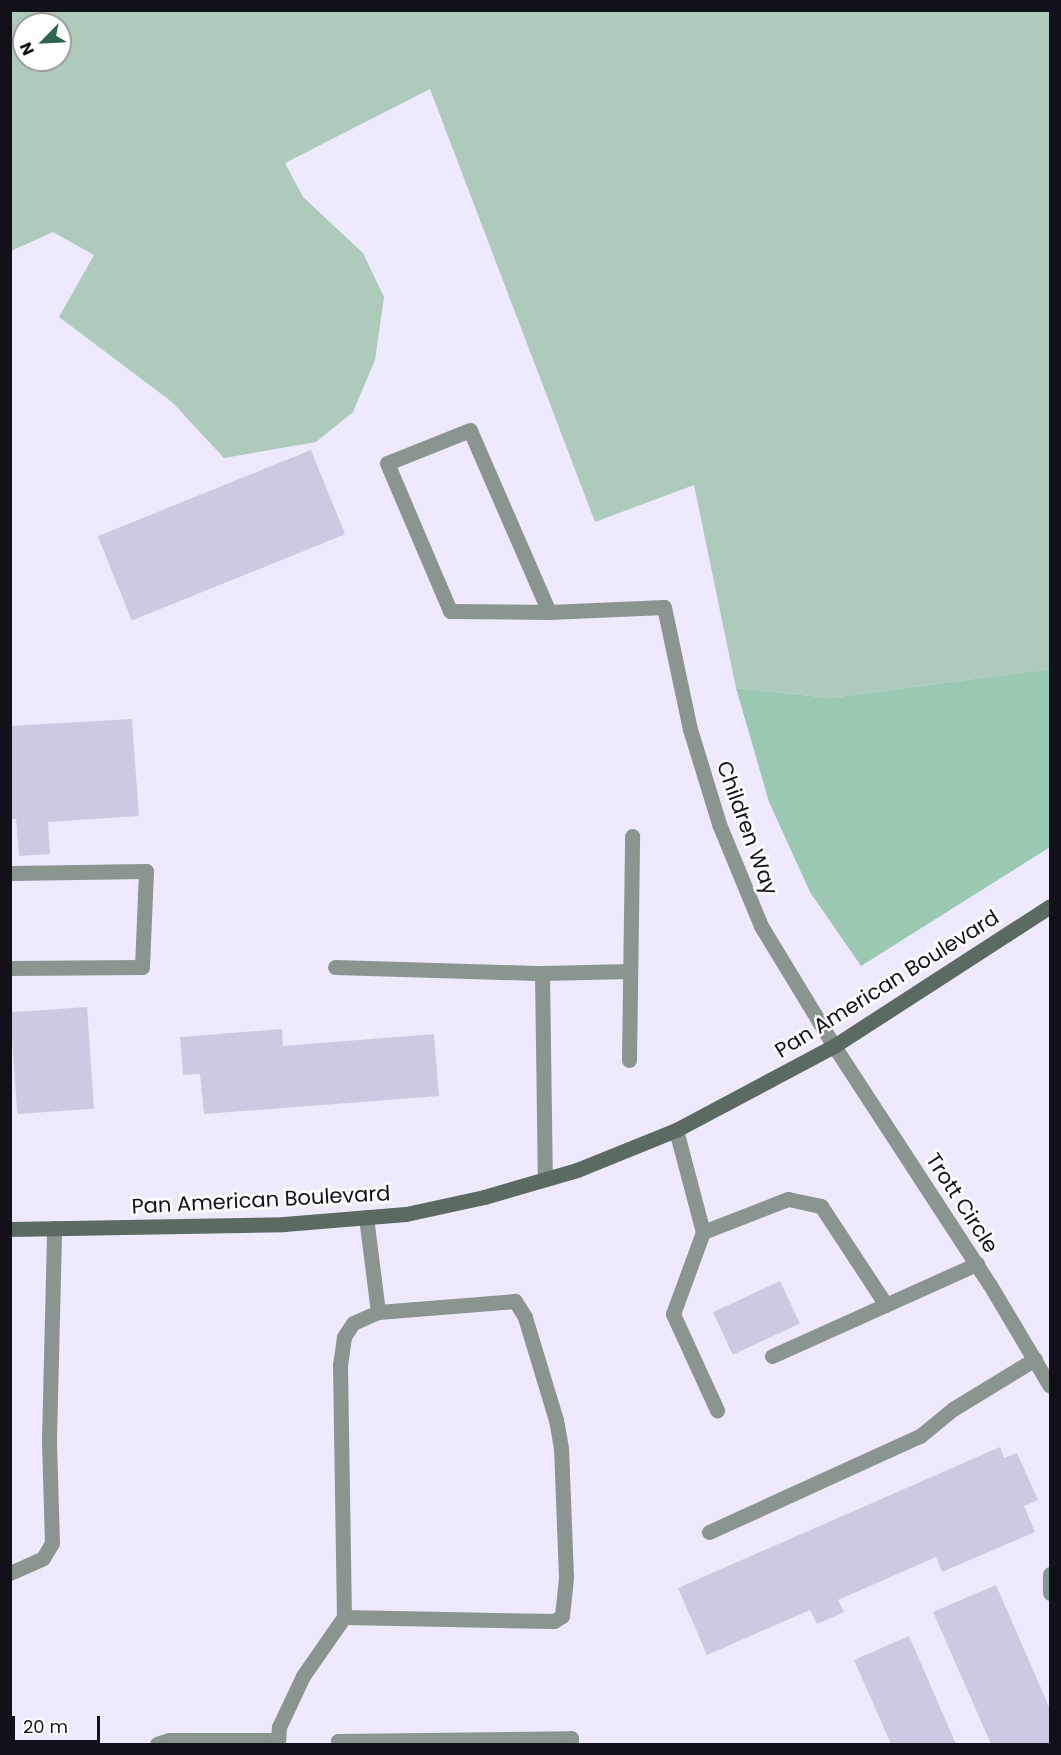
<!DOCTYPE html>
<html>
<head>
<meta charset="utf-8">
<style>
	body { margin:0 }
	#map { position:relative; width:1061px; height:1755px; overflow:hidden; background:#eee9fe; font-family:Poppins,sans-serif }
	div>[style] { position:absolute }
	.green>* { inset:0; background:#adcaba }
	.forest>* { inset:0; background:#9ac8b0 }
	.building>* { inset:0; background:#cec9e2; transform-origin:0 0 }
	.lane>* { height:15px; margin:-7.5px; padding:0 7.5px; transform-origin:7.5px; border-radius:7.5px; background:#8a958f }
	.street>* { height:15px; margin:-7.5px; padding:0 7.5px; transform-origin:7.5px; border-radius:7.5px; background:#8a958f }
	.secondary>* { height:15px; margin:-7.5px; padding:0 7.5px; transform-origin:7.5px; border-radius:7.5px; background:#5b6b62 }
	span { translate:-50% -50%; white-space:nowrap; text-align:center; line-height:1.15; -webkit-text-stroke:5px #fff; paint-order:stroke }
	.street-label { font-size:21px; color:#121018 }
	.frame { position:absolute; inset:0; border:12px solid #121018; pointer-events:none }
	.north { position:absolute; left:12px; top:12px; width:60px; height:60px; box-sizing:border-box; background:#fff; border:2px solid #a09fa3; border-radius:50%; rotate:246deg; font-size:16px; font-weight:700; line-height:24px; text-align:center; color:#121018 }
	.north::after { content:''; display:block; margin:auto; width:21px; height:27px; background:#2e654c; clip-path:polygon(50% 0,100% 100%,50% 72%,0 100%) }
	.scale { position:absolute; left:12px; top:1716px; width:88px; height:27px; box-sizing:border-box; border:3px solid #121018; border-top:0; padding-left:8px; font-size:18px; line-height:21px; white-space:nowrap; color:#121018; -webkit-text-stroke:4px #fff; paint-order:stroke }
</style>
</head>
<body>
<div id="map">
	<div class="green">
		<i style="clip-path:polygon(evenodd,10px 11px,1050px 11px,1050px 669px,830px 698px,736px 688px,694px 485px,595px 522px,430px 89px,285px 163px,303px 197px,363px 253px,384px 297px,375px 360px,353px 412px,316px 442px,224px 458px,172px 402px,59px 317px,94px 255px,53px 232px,11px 251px,10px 11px,24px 24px,60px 24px,60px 60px,24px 60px,24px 24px)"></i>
	</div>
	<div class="forest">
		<i style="clip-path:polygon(1050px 669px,1050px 847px,861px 966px,810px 892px,769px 802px,736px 688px,830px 698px)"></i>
	</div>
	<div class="building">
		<i style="left:311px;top:450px;width:91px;height:230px;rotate:68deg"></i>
		<i style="clip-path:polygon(132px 719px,139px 816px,48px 822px,50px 854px,19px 856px,16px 819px,10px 819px,10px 726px)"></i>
		<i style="left:87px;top:1007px;width:102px;height:77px;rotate:86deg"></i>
		<i style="clip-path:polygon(282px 1029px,283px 1046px,434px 1034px,439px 1096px,204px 1114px,200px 1074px,183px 1075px,180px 1037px)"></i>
		<i style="left:780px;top:1281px;width:47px;height:74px;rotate:65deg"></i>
		<i style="clip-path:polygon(1000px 1447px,1004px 1458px,1017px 1453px,1038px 1500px,1024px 1506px,1035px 1532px,942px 1572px,936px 1557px,838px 1600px,844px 1612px,817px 1624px,810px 1610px,707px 1655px,678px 1588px)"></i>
		<i style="clip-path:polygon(996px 1585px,1050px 1709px,1050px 1744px,991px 1744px,933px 1612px)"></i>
		<i style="clip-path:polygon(909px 1636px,956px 1744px,891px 1744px,854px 1660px)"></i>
	</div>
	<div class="lane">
		<i style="left:549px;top:612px;width:198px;rotate:-113.5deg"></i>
		<i style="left:470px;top:430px;width:89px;rotate:158.3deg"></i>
		<i style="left:387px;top:463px;width:161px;rotate:66.9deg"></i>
		<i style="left:450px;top:611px;width:99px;rotate:0.6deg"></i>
		<i style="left:549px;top:612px;width:115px;rotate:-2.5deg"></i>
		<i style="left:664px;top:607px;width:125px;rotate:78deg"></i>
		<i style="left:690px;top:729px;width:99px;rotate:73deg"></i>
		<i style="left:719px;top:824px;width:110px;rotate:67.6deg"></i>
		<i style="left:761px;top:926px;width:140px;rotate:58.7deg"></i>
		<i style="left:10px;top:873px;width:136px;rotate:-0.8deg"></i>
		<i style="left:146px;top:871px;width:96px;rotate:92.4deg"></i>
		<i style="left:142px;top:967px;width:132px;rotate:179.6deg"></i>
		<i style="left:335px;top:967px;width:207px;rotate:1.7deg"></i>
		<i style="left:542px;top:973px;width:206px;rotate:89.2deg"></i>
		<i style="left:542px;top:973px;width:88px;rotate:-1.3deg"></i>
		<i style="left:629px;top:1060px;width:224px;rotate:-89.2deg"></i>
		<i style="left:676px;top:1130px;width:106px;rotate:75.2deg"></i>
		<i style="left:703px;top:1232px;width:87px;rotate:110.1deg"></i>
		<i style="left:673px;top:1314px;width:106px;rotate:65.4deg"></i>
		<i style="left:366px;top:1217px;width:96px;rotate:82.8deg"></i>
		<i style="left:378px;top:1312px;width:27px;rotate:156deg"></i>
		<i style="left:353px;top:1323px;width:17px;rotate:123deg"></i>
		<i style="left:344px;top:1337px;width:28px;rotate:98deg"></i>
		<i style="left:340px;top:1365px;width:252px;rotate:89.1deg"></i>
		<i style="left:344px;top:1617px;width:210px;rotate:1.1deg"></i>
		<i style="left:554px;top:1621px;width:9px;rotate:-32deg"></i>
		<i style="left:562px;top:1616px;width:39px;rotate:-84deg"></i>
		<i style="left:566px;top:1577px;width:129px;rotate:-92.2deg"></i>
		<i style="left:561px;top:1448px;width:28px;rotate:-100deg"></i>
		<i style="left:556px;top:1420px;width:108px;rotate:-106.8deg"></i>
		<i style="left:525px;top:1317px;width:19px;rotate:-122deg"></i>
		<i style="left:515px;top:1301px;width:137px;rotate:175.4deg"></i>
		<i style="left:703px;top:1232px;width:91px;rotate:-21.2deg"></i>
		<i style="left:788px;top:1199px;width:34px;rotate:12deg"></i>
		<i style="left:821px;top:1206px;width:118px;rotate:56.7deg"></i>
		<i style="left:772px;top:1356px;width:225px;rotate:-24.2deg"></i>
		<i style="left:709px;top:1532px;width:232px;rotate:-24.5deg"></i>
		<i style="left:920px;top:1436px;width:43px;rotate:-39.3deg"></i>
		<i style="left:953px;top:1409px;width:96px;rotate:-31.4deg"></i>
		<i style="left:10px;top:1573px;width:36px;rotate:-24deg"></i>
		<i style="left:43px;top:1558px;width:17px;rotate:-59deg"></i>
		<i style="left:52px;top:1543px;width:103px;rotate:-91.7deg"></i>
		<i style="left:49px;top:1440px;width:212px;rotate:-88.6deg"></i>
		<i style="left:1050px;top:1574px;width:19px;rotate:90deg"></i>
		<i style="left:157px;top:1744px;width:13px;rotate:-18deg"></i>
		<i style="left:169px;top:1740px;width:109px"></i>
		<i style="left:278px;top:1744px;width:17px;rotate:-87deg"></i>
		<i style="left:279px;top:1727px;width:56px;rotate:-64.8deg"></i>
		<i style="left:303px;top:1676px;width:72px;rotate:-55.2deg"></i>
		<i style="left:338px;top:1744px;width:3px;rotate:-90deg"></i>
		<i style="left:338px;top:1741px;width:233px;rotate:-0.7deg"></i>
		<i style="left:571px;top:1738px;width:6px;rotate:90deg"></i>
	</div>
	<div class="street">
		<i style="left:834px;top:1046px;width:285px;rotate:56.9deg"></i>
		<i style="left:990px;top:1285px;width:117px;rotate:59.3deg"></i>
	</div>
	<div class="secondary">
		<i style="left:10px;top:1229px;width:274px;rotate:-1deg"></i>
		<i style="left:284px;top:1224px;width:122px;rotate:-4.7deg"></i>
		<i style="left:406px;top:1214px;width:80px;rotate:-12.3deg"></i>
		<i style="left:484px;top:1197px;width:97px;rotate:-16.2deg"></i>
		<i style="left:577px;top:1170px;width:107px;rotate:-22deg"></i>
		<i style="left:676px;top:1130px;width:179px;rotate:-28deg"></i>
		<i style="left:834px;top:1046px;width:257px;rotate:-32.9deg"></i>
	</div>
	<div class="street-label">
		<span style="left:747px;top:828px;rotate:70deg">Children Way</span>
		<span style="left:887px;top:984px;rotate:-32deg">Pan American Boulevard</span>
		<span style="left:261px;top:1200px;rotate:-3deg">Pan American Boulevard</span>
		<span style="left:962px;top:1203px;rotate:57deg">Trott Circle</span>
	</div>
	<div class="frame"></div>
	<div class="north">N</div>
	<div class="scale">20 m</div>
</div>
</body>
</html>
